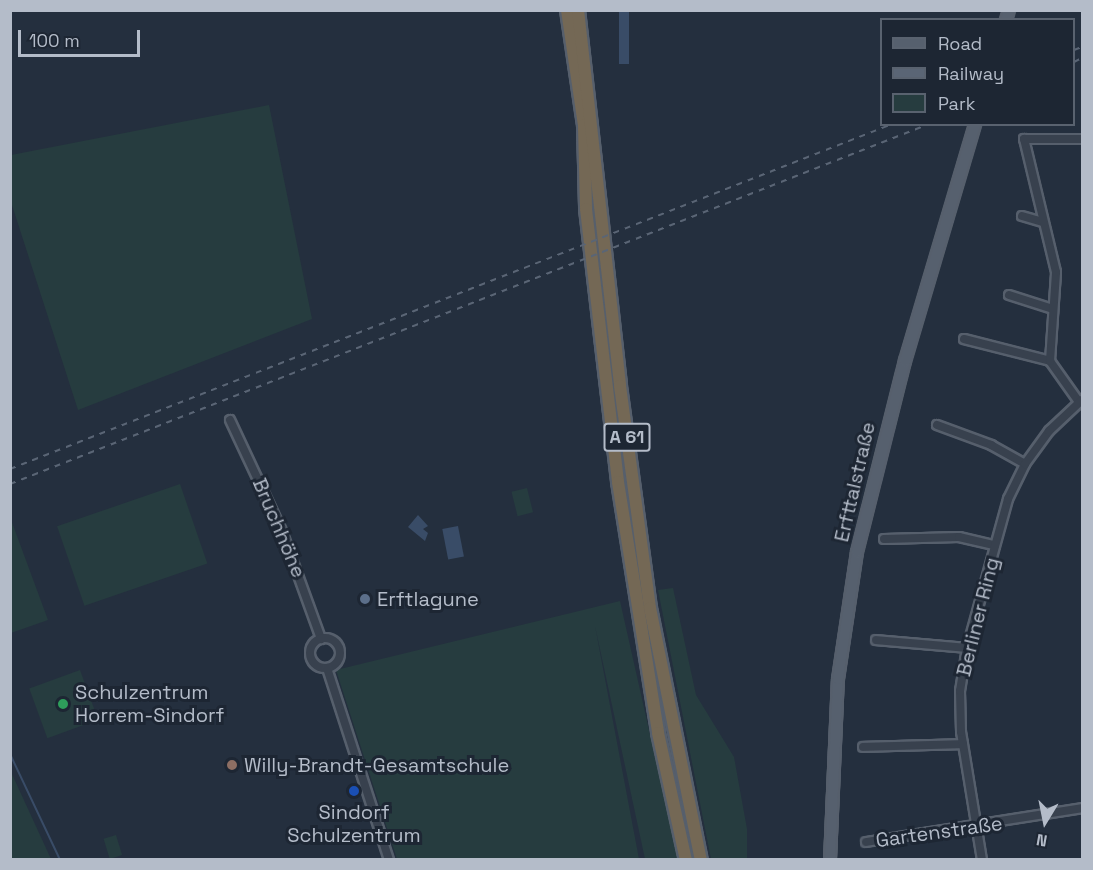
<!DOCTYPE html>
<html>
<head>
<meta charset="utf-8">
<style>
	body { margin:0 }
	#map { position:relative; width:1093px; height:870px; overflow:hidden; background:#242f3e; font-family:"Space Grotesk",sans-serif }
	div>[style] { position:absolute }
	.green>* { inset:0; background:#263c3f; transform-origin:0 0 }
	.water>* { inset:0; background:#394c67; transform-origin:0 0 }
	.stream>* { height:2px; margin:-1px; padding:0 1px; transform-origin:1px; border-radius:1px; background:#394c67 }
	.roads { filter:drop-shadow(2px 0 #565f6c) drop-shadow(-2px 0 #565f6c) drop-shadow(0 2px #565f6c) drop-shadow(0 -2px #565f6c) }
	.minor>* { height:8px; margin:-4px; padding:0 4px; transform-origin:4px; border-radius:4px; background:#38414e }
	.minor>.ring { margin:-4px; padding:0; box-sizing:content-box; background:none; border:8px solid #38414e; border-radius:50% }
	.major>* { height:10px; margin:-5px; padding:0 5px; transform-origin:5px; border-radius:5px; background:#56606e }
	.highway>* { height:12px; margin:-6px; padding:0 6px; transform-origin:6px; border-radius:6px; background:#746855 }
	.rail>* { height:2px; margin-top:-1px; transform-origin:0; background:repeating-linear-gradient(90deg,#5a6575 0 6px,transparent 0 12px) }
	.dots>* { width:16px; height:16px; translate:-50% -50%; box-sizing:border-box; border:3px solid #1d2633; border-radius:50% }
	span { translate:-50% -50%; white-space:nowrap; text-align:center; line-height:1.15; -webkit-text-stroke:6px #1d2633; paint-order:stroke }
	.shield-label span { padding:2px 4px; background:#1d2633; border:2px solid; border-radius:4px; -webkit-text-stroke-width:0 }
	.shield-label { font-size:18px; color:#b4bcc9; font-weight:700 }
	.street-label { font-size:20px; color:#b4bcc9 }
	.poi-label { font-size:20px; color:#b4bcc9 }
	.left { translate:0 -50%; text-align:left }
	.frame { position:absolute; inset:0; border:12px solid #b4bcc9; pointer-events:none }
	.legend { position:absolute; left:880px; top:18px; width:195px; height:108px; box-sizing:border-box; background:#1d2633; border:2px solid #59626f; margin:0; padding:8px 10px; list-style:none; font-size:18px; color:#b4bcc9 }
	.legend li { display:flex; align-items:center; gap:12px; height:30px }
	.legend b { width:30px; border:2px solid #59626f }
	.north { position:absolute; left:1015px; top:792px; width:60px; height:60px; -webkit-text-stroke:4px #1d2633; paint-order:stroke; rotate:190deg; font-size:16px; font-weight:700; line-height:24px; text-align:center; color:#b4bcc9 }
	.north::after { content:''; display:block; margin:auto; width:21px; height:27px; background:#b4bcc9; clip-path:polygon(50% 0,100% 100%,50% 72%,0 100%) }
	.scale { position:absolute; left:18px; top:30px; width:122px; height:27px; box-sizing:border-box; border:3px solid #b4bcc9; border-top:0; padding-left:8px; font-size:18px; line-height:21px; white-space:nowrap; color:#b4bcc9; -webkit-text-stroke:4px #1d2633; paint-order:stroke }
</style>
</head>
<body>
<div id="map">
	<div class="green">
		<i style="clip-path:polygon(269px 105px,312px 319px,78px 410px,11px 202px,11px 155px)"></i>
		<i style="left:180px;top:484px;width:84px;height:130px;rotate:71deg"></i>
		<i style="left:527px;top:488px;width:25px;height:16px;rotate:76deg"></i>
		<i style="clip-path:polygon(10px 517px,48px 620px,11px 633px,10px 633px)"></i>
		<i style="clip-path:polygon(673px 588px,696px 695px,734px 757px,747px 829px,747px 859px,711px 859px,658px 590px)"></i>
		<i style="clip-path:polygon(620px 601px,678px 859px,645px 859px,595px 626px,639px 859px,397px 859px,336px 670px)"></i>
		<i style="left:80px;top:670px;width:53px;height:54px;rotate:70deg"></i>
		<i style="clip-path:polygon(10px 772px,11px 772px,51px 859px,11px 859px)"></i>
		<i style="left:116px;top:835px;width:21px;height:13px;rotate:73deg"></i>
	</div>
	<div class="water">
		<i style="left:619px;top:11px;width:10px;height:53px"></i>
		<i style="clip-path:polygon(418px 515px,428px 526px,423px 529px,428px 533px,425px 541px,408px 527px)"></i>
		<i style="left:458px;top:526px;width:31px;height:16px;rotate:79deg"></i>
	</div>
	<div class="stream">
		<i style="left:10px;top:754px;width:117px;rotate:64.7deg"></i>
	</div>
	<div class="roads">
		<div class="minor">
			<i style="left:1022px;top:216px;width:22px;rotate:16deg"></i>
			<i style="left:1009px;top:295px;width:46px;rotate:17.7deg"></i>
			<i style="left:964px;top:339px;width:89px;rotate:14.3deg"></i>
			<i style="left:1079px;top:402px;width:50px;rotate:-125.3deg"></i>
			<i style="left:1050px;top:361px;width:89px;rotate:-86.1deg"></i>
			<i style="left:1056px;top:272px;width:137px;rotate:-103.5deg"></i>
			<i style="left:1024px;top:139px;width:58px"></i>
			<i style="left:230px;top:420px;width:123px;rotate:64.9deg"></i>
			<i style="left:282px;top:531px;width:115px;rotate:70.1deg"></i>
			<i style="left:937px;top:425px;width:58px;rotate:20.3deg"></i>
			<i style="left:991px;top:445px;width:39px;rotate:29deg"></i>
			<i style="left:884px;top:539px;width:75px;rotate:-1.5deg"></i>
			<i style="left:959px;top:537px;width:37px;rotate:13deg"></i>
			<i class="ring" style="left:310px;top:638px;width:22px;height:22px"></i>
			<i style="left:876px;top:640px;width:91px;rotate:5deg"></i>
			<i style="left:327px;top:668px;width:202px;rotate:72.1deg"></i>
			<i style="left:863px;top:747px;width:100px;rotate:-1.7deg"></i>
			<i style="left:866px;top:842px;width:219px;rotate:-8.9deg"></i>
			<i style="left:982px;top:860px;width:130px;rotate:-99.3deg"></i>
			<i style="left:961px;top:732px;width:41px;rotate:-91.4deg"></i>
			<i style="left:960px;top:691px;width:44px;rotate:-80.8deg"></i>
			<i style="left:967px;top:648px;width:155px;rotate:-74.6deg"></i>
			<i style="left:1008px;top:499px;width:39px;rotate:-64deg"></i>
			<i style="left:1025px;top:464px;width:41px;rotate:-54deg"></i>
			<i style="left:1049px;top:431px;width:45px;rotate:-43.2deg"></i>
		</div>
		<div class="major">
			<i style="left:1006px;top:20px;width:10px;rotate:-73deg"></i>
			<i style="left:830px;top:860px;width:181px;rotate:-87.5deg"></i>
			<i style="left:838px;top:679px;width:128px;rotate:-81.5deg"></i>
			<i style="left:857px;top:552px;width:197px;rotate:-75.9deg"></i>
			<i style="left:905px;top:361px;width:247px;rotate:-73.5deg"></i>
		</div>
		<div class="highway">
			<i style="left:567px;top:10px;width:116px;rotate:81.6deg"></i>
			<i style="left:584px;top:125px;width:84px;rotate:88.6deg"></i>
			<i style="left:586px;top:209px;width:275px;rotate:83.3deg"></i>
			<i style="left:618px;top:482px;width:254px;rotate:80.9deg"></i>
			<i style="left:658px;top:733px;width:130px;rotate:77.6deg"></i>
			<i style="left:578px;top:10px;width:378px;rotate:83.6deg"></i>
			<i style="left:620px;top:386px;width:224px;rotate:82.3deg"></i>
			<i style="left:650px;top:608px;width:257px;rotate:78.6deg"></i>
		</div>
	</div>
	<div class="rail">
		<i style="left:1074px;top:50px;width:9px;rotate:-21deg"></i>
		<i style="left:1074px;top:62px;width:9px;rotate:-27deg"></i>
		<i style="left:10px;top:469px;width:947px;rotate:-21.36deg"></i>
		<i style="left:10px;top:484px;width:987px;rotate:-21.39deg"></i>
	</div>
	<div class="dots">
		<i style="left:365px;top:599px;background:#5c6f8a"></i>
		<i style="left:63px;top:704px;background:#2e9e5b"></i>
		<i style="left:232px;top:765px;background:#8d6e63"></i>
		<i style="left:354px;top:791px;background:#1a4fb4"></i>
	</div>
	<div class="shield-label">
		<span style="left:627px;top:437px">A 61</span>
	</div>
	<div class="street-label">
		<span style="left:855px;top:482px;rotate:-77deg">Erfttalstraße</span>
		<span style="left:279px;top:528px;rotate:67deg">Bruchhöhe</span>
		<span style="left:978px;top:617px;rotate:-76deg">Berliner Ring</span>
		<span style="left:939px;top:832px;rotate:-8deg">Gartenstraße</span>
	</div>
	<div class="poi-label">
		<span class="left" style="left:377px;top:599px">Erftlagune</span>
		<span class="left" style="left:75px;top:704px">Schulzentrum<br>Horrem-Sindorf</span>
		<span class="left" style="left:244px;top:765px">Willy-Brandt-Gesamtschule</span>
		<span style="left:354px;top:824px">Sindorf<br>Schulzentrum</span>
	</div>
	<div class="frame"></div>
	<ul class="legend">
	<li><b style="height:8px;background:#56606e"></b>Road</li>
	<li><b style="height:8px;background:#5a6575"></b>Railway</li>
	<li><b style="height:16px;background:#263c3f"></b>Park</li>
	</ul>
	<div class="north">N</div>
	<div class="scale">100 m</div>
</div>
</body>
</html>
